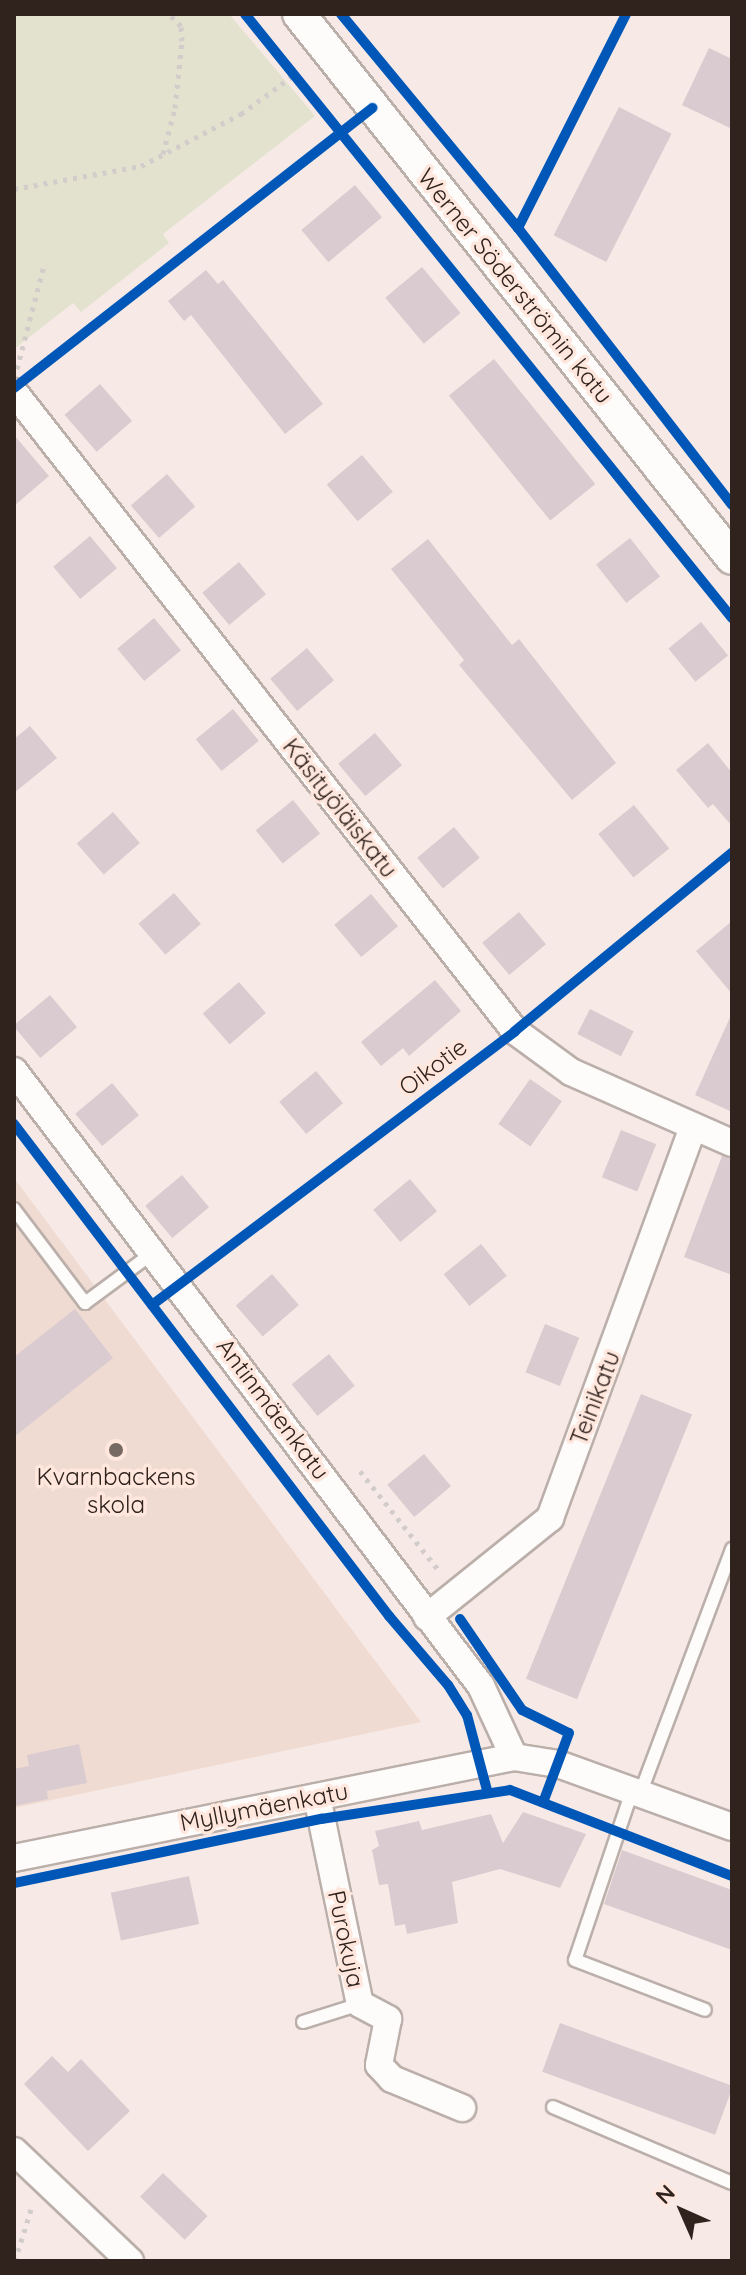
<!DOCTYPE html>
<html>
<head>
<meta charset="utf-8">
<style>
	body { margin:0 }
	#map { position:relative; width:746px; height:2275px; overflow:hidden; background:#f7eae6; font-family:Quicksand,sans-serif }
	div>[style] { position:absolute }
	.built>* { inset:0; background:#f0dbd3 }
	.green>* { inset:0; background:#e2e2ce }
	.building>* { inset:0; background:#d9cbcf; transform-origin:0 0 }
	.path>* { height:5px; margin-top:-2.5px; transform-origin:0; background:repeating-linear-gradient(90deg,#d2cdcb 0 4px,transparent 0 10px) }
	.roads { filter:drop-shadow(2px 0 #bbafaa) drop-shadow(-2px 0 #bbafaa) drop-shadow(0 2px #bbafaa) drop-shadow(0 -2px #bbafaa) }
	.service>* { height:12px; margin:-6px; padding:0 6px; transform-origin:6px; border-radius:6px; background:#fefcfb }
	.minor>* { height:26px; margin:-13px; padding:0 13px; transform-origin:13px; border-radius:13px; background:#fefcfb }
	.tertiary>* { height:32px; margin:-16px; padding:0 16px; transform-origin:16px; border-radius:16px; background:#fefcfb }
	.cycleway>* { height:10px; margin:-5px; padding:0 5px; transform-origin:5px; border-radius:5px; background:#0057b8 }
	.dots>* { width:22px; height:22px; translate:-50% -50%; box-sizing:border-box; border:4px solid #ffe7de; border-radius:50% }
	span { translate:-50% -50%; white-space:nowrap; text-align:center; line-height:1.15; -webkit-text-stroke:7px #ffe7de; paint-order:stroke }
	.street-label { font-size:24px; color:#30221d }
	.poi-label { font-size:24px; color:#30221d }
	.frame { position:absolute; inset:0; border:16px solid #30221d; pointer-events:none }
	.north { position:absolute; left:642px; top:2171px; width:80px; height:80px; -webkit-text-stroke:6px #ffe7de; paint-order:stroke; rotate:315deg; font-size:22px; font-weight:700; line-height:32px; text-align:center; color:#30221d }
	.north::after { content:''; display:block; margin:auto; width:28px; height:36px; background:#30221d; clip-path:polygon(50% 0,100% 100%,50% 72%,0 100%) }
</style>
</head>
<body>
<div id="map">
	<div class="built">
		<i style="clip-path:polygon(14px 1178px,421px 1722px,14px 1808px)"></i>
	</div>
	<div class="green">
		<i style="clip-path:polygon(14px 14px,229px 14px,315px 116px,163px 234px,169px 243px,81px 312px,73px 303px,14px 349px)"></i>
	</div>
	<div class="building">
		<i style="clip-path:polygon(709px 48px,732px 59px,732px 129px,682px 105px)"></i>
		<i style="left:619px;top:107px;width:59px;height:144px;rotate:27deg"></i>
		<i style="left:355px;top:185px;width:42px;height:70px;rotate:50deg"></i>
		<i style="left:422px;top:267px;width:60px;height:48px;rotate:50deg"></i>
		<i style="clip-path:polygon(206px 270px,218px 284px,223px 280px,323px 404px,285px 434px,191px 315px,184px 321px,168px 301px)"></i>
		<i style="left:494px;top:359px;width:161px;height:58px;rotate:51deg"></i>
		<i style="left:100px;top:384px;width:49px;height:47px;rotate:49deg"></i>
		<i style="clip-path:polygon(14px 435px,49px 476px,14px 506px)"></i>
		<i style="left:362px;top:455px;width:48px;height:46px;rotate:50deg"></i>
		<i style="left:167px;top:474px;width:43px;height:48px;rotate:49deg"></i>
		<i style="left:90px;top:536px;width:42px;height:48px;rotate:50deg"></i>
		<i style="left:630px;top:538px;width:49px;height:43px;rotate:52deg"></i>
		<i style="clip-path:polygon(428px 539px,512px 645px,519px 639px,616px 763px,572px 800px,459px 665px,464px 660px,391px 569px)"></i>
		<i style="left:239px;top:562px;width:42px;height:48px;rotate:50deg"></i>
		<i style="left:154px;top:618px;width:42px;height:48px;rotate:50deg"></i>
		<i style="left:701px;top:622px;width:43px;height:42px;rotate:51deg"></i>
		<i style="left:307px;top:648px;width:42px;height:48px;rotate:50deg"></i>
		<i style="left:233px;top:709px;width:41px;height:48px;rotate:51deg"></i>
		<i style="clip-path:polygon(30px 726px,57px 758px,14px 793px,14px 739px)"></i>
		<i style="left:375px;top:733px;width:42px;height:48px;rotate:50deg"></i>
		<i style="clip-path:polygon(708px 743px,732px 773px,732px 826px,713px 804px,708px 808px,676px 770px)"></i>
		<i style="left:293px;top:800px;width:43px;height:48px;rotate:51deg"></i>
		<i style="left:634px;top:805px;width:56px;height:46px;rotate:51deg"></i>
		<i style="left:113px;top:812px;width:41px;height:48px;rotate:49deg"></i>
		<i style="left:454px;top:827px;width:40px;height:48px;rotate:50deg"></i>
		<i style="left:174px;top:893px;width:41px;height:47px;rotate:49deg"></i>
		<i style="left:371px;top:894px;width:42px;height:48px;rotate:50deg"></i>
		<i style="left:519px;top:912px;width:42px;height:48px;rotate:50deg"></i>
		<i style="clip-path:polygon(732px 921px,732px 994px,696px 951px)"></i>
		<i style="clip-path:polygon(435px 980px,461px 1011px,409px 1056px,403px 1048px,381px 1066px,361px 1042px)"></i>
		<i style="left:239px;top:982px;width:41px;height:48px;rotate:49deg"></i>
		<i style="left:50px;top:995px;width:42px;height:48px;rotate:50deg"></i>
		<i style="left:590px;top:1009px;width:49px;height:28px;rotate:27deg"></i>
		<i style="clip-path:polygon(732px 1013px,732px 1112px,695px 1095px)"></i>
		<i style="left:316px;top:1071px;width:42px;height:48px;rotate:50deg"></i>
		<i style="left:530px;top:1079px;width:39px;height:55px;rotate:35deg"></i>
		<i style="left:112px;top:1083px;width:42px;height:48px;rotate:50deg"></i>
		<i style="left:621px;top:1130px;width:38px;height:51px;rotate:22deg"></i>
		<i style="clip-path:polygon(722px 1156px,732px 1159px,732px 1275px,684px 1257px)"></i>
		<i style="left:182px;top:1175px;width:42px;height:48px;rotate:50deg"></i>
		<i style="left:410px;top:1179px;width:42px;height:48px;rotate:50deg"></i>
		<i style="left:481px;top:1244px;width:41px;height:48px;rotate:51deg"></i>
		<i style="left:272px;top:1274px;width:41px;height:48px;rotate:49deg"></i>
		<i style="clip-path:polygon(75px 1309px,113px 1358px,14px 1437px,14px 1357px)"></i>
		<i style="left:545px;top:1324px;width:37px;height:52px;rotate:22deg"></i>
		<i style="left:329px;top:1354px;width:41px;height:48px;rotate:51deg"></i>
		<i style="left:641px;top:1394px;width:55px;height:307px;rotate:22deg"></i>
		<i style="left:424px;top:1454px;width:42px;height:48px;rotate:50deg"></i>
		<i style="clip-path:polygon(79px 1744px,87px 1783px,47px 1791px,48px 1799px,14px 1806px,14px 1769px,29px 1766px,27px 1755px)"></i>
		<i style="clip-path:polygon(523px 1812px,586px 1834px,560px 1888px,500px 1869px,452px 1882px,458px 1923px,407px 1934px,405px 1924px,395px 1926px,388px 1884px,379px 1885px,372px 1850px,379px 1846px,375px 1831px,419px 1821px,422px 1830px,491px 1814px,503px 1843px)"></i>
		<i style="clip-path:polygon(622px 1850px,732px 1890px,732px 1950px,604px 1904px)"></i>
		<i style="left:189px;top:1876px;width:49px;height:80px;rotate:78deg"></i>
		<i style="left:560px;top:2023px;width:184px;height:52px;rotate:20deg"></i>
		<i style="clip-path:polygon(52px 2056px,68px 2072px,81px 2059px,130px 2111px,88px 2151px,24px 2084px)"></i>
		<i style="left:163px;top:2173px;width:62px;height:33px;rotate:44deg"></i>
	</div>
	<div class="path">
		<i style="left:163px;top:154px;width:48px;rotate:-75.4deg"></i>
		<i style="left:175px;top:108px;width:67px;rotate:-84deg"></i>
		<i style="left:182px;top:41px;width:15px;rotate:-94deg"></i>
		<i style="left:181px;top:26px;width:17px;rotate:-135deg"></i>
		<i style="left:14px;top:189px;width:129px;rotate:-10.3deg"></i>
		<i style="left:141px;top:166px;width:113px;rotate:-27.5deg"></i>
		<i style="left:241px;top:114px;width:67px;rotate:-36.5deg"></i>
		<i style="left:17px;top:369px;width:107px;rotate:-75.4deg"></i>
		<i style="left:360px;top:1471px;width:129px;rotate:51.6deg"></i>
		<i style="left:15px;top:2261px;width:58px;rotate:-72.8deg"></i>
	</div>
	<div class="roads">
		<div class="service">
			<i style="left:14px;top:1209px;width:118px;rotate:52.9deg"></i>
			<i style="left:85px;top:1303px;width:86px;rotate:-36.5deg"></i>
			<i style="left:632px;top:1791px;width:178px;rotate:108.6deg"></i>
			<i style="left:575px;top:1960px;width:139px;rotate:21deg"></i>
			<i style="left:640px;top:1794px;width:262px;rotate:-69.4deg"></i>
			<i style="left:303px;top:2022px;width:60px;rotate:-17.5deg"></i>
			<i style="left:553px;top:2107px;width:194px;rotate:23deg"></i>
		</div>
		<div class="minor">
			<i style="left:14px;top:392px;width:812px;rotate:51.9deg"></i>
			<i style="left:515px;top:1031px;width:69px;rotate:36.2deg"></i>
			<i style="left:571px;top:1072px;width:176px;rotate:23.8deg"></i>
			<i style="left:14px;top:1071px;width:772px;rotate:52.79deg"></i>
			<i style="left:481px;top:1686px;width:78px;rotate:65.1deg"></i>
			<i style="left:427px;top:1617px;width:158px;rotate:-38.8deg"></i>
			<i style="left:550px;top:1518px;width:414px;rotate:-69.9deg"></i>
			<i style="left:317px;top:1797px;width:211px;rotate:78.3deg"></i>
			<i style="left:360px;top:2004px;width:32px;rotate:28deg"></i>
			<i style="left:388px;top:2019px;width:47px;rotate:101.1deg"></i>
			<i style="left:379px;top:2065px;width:19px;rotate:47deg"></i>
			<i style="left:392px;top:2079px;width:76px;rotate:22.5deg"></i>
			<i style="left:14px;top:1858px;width:510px;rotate:-11.42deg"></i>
			<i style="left:514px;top:1757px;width:45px;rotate:9deg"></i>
			<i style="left:558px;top:1764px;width:185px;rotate:19.9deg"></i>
			<i style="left:14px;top:2151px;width:160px;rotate:43.5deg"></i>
		</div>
		<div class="tertiary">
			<i style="left:299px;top:14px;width:695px;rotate:51.48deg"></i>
		</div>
	</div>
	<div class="cycleway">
		<i style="left:245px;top:14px;width:776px;rotate:51.12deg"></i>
		<i style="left:341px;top:14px;width:278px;rotate:50.4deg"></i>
		<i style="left:518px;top:228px;width:350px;rotate:52.3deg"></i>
		<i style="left:518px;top:228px;width:240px;rotate:-63.2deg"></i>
		<i style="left:14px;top:388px;width:455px;rotate:-38deg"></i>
		<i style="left:14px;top:1124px;width:619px;rotate:52.69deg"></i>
		<i style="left:389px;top:1616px;width:91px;rotate:49.5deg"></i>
		<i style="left:448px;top:1685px;width:36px;rotate:58deg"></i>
		<i style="left:467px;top:1715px;width:78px;rotate:75.1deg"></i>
		<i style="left:152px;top:1305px;width:455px;rotate:-37deg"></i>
		<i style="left:515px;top:1031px;width:281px;rotate:-39.4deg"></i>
		<i style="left:460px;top:1619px;width:110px;rotate:55.7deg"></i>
		<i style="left:522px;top:1710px;width:52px;rotate:26.1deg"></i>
		<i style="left:569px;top:1733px;width:72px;rotate:110.5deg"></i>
		<i style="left:14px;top:1883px;width:314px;rotate:-11.8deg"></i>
		<i style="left:321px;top:1819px;width:191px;rotate:-8.7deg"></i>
		<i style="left:510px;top:1790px;width:238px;rotate:21.2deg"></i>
	</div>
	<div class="dots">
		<i style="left:116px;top:1450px;background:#766863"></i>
	</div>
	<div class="street-label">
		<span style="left:515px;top:286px;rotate:51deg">Werner Söderströmin katu</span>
		<span style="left:340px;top:808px;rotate:52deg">Käsityöläiskatu</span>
		<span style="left:433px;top:1067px;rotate:-37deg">Oikotie</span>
		<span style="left:595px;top:1398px;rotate:-69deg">Teinikatu</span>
		<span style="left:273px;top:1409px;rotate:53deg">Antinmäenkatu</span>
		<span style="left:264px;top:1807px;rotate:-11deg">Myllymäenkatu</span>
		<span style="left:346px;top:1939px;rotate:78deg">Purokuja</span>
	</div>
	<div class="poi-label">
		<span style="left:116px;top:1491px">Kvarnbackens<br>skola</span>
	</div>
	<div class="frame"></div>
	<div class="north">N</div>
</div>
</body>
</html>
